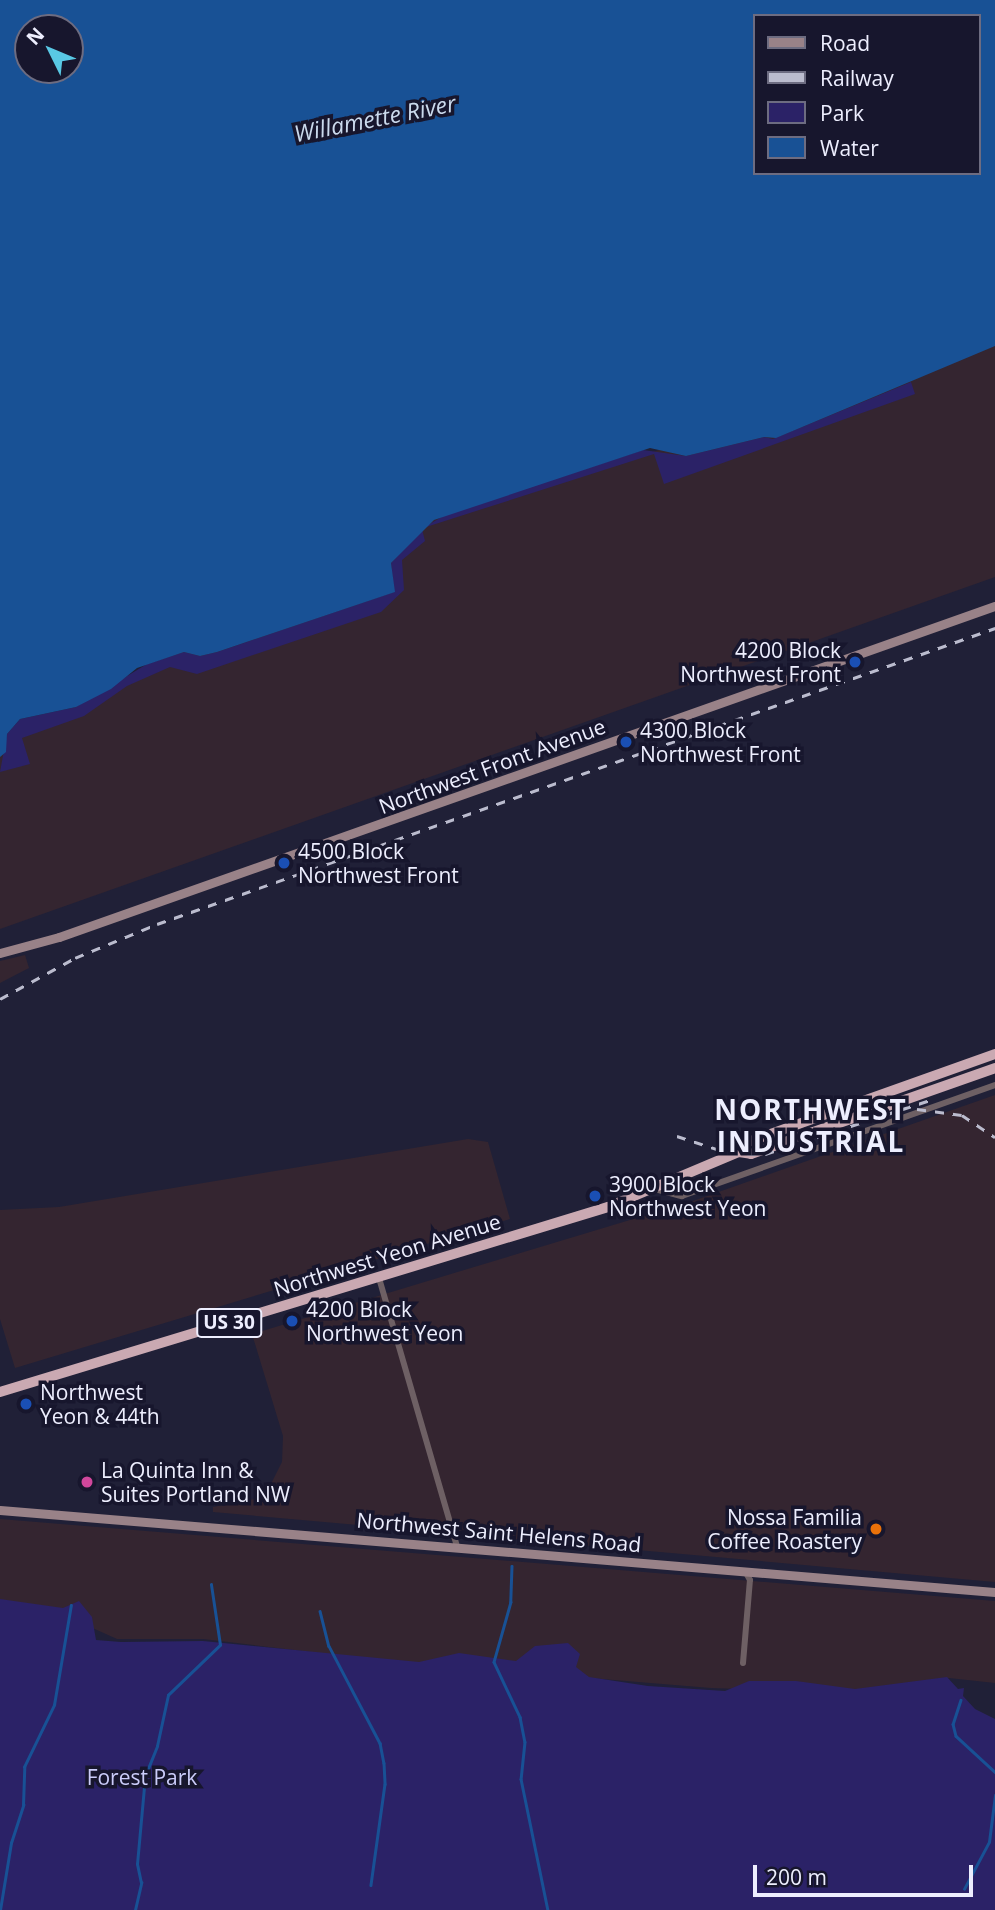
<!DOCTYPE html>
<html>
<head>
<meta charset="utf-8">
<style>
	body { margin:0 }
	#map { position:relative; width:995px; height:1910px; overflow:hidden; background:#202037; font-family:"Open Sans",sans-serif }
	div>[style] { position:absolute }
	.industrial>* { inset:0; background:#342530 }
	.green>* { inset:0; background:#2b2267 }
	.water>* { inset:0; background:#185195 }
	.stream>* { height:2.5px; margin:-1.25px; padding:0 1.25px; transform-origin:1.25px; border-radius:1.25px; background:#185195 }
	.minor>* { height:6px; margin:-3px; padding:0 3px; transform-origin:3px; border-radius:3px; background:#6e6064 }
	.secondary>* { height:9px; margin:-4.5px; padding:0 4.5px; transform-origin:4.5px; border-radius:4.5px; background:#998288 }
	.trunk>* { height:10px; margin:-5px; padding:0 5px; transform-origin:5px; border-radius:5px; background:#caa9b2 }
	.rail>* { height:2.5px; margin-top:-1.25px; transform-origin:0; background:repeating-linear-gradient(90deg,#bbbcce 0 9px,transparent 0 18px) }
	.dots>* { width:19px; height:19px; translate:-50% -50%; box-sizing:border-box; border:4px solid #17162d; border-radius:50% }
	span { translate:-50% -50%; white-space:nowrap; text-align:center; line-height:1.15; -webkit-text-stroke:7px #17162d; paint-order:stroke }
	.shield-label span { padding:2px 5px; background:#17162d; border:2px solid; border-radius:5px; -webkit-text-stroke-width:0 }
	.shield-label { font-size:19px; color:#edeefe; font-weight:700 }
	.poi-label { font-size:21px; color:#edeefe }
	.right { translate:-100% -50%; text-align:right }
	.left { translate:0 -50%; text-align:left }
	.street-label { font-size:21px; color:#edeefe }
	.park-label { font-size:21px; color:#cbccf9 }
	.water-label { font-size:23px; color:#cbdaed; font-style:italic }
	.district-label { font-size:28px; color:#edeefe; font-weight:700; letter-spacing:2px }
	.legend { position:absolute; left:753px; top:14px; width:228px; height:161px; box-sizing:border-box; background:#17162d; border:2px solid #6d6c81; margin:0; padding:9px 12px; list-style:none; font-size:21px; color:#edeefe }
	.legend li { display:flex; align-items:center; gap:14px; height:35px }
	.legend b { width:35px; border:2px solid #6d6c81 }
	.north { position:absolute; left:14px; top:14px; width:70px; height:70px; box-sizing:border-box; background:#17162d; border:2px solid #6d6c81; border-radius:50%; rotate:313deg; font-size:19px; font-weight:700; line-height:28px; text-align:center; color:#edeefe }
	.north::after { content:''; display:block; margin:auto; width:24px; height:32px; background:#59c8e4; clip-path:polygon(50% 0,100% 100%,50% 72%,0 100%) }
	.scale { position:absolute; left:753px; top:1865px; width:220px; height:32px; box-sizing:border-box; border:4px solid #edeefe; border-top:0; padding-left:9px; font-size:21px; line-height:24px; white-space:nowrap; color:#edeefe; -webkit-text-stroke:5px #17162d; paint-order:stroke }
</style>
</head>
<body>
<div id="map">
	<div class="industrial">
		<i style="clip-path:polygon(995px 346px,995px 577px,0 929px,0 757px,4px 746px,391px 533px)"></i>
		<i style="clip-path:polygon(25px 955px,29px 968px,0 983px,0 961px)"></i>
		<i style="clip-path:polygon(995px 1095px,995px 1582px,213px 1512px,213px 1507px,255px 1499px,269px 1488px,282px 1462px,283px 1436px,252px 1334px,693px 1201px)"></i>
		<i style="clip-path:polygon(468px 1139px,488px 1142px,510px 1219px,15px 1368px,0 1319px,0 1210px,59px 1207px)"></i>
		<i style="clip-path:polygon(0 1519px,995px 1601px,995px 1683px,949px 1678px,855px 1693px,711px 1688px,386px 1661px,203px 1639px,117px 1639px,66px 1616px,0 1600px)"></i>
	</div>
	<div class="green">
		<i style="clip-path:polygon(911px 382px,915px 394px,664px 484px,654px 454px,423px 528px,445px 515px,643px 450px,686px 456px,764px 437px,773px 439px)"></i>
		<i style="clip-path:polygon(422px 529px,425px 541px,402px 560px,404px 590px,381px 612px,197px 674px,170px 667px,127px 686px,84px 716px,22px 738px,30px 764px,0 772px,7px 734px,20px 719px,76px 707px,147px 664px,184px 652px,200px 656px,217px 652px,394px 592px,391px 563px)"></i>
		<i style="clip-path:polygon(0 1599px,63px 1608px,79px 1601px,92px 1617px,96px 1640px,121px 1642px,203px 1641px,419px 1662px,459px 1653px,516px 1661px,535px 1646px,568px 1643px,580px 1654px,576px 1667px,589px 1677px,648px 1686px,725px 1691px,749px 1681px,796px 1681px,855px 1689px,947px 1677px,958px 1689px,964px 1688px,963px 1696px,975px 1709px,995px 1719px,995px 1910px,0 1910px)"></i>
	</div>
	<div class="water">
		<i style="clip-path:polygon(evenodd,0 0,995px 0,995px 346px,776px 438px,764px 437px,686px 456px,650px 448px,434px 520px,391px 563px,395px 592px,217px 652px,200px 656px,184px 652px,137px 668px,111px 689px,76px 707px,20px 719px,7px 734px,6px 752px,0 757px,0 0,755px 16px,979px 16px,979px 173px,755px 173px,755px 16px,0 0,28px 28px,70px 28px,70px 70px,28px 70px,28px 28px)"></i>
	</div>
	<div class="stream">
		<i style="left:512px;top:1566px;width:36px;rotate:92deg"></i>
		<i style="left:511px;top:1602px;width:62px;rotate:105.8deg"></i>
		<i style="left:494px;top:1662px;width:61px;rotate:64.7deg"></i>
		<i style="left:520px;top:1717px;width:25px;rotate:79deg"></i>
		<i style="left:525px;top:1742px;width:37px;rotate:96deg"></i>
		<i style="left:521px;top:1779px;width:134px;rotate:78.4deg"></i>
		<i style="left:320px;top:1611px;width:36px;rotate:76deg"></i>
		<i style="left:329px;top:1646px;width:110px;rotate:62.3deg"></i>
		<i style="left:380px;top:1743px;width:20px;rotate:79deg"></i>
		<i style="left:384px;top:1763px;width:21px;rotate:87deg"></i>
		<i style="left:385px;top:1784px;width:102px;rotate:97.9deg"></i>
		<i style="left:961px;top:1700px;width:25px;rotate:108deg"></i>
		<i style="left:953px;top:1724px;width:12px;rotate:76deg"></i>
		<i style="left:956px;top:1736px;width:53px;rotate:42.7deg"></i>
		<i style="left:964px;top:1889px;width:53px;rotate:-62deg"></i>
		<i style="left:989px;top:1842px;width:47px;rotate:-82.7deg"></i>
		<i style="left:0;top:1910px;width:68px;rotate:-80.7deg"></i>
		<i style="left:11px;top:1843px;width:40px;rotate:-72deg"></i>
		<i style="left:23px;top:1805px;width:38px;rotate:-88deg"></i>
		<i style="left:24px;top:1767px;width:69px;rotate:-64.2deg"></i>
		<i style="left:54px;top:1705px;width:101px;rotate:-80.4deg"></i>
		<i style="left:135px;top:1910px;width:28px;rotate:-77deg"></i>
		<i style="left:141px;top:1883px;width:19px;rotate:-102deg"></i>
		<i style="left:137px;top:1864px;width:88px;rotate:-84.8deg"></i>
		<i style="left:145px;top:1776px;width:32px;rotate:-68deg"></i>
		<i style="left:157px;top:1746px;width:52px;rotate:-77.8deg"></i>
		<i style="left:168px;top:1695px;width:72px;rotate:-43.9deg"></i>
		<i style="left:220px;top:1645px;width:61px;rotate:-98.5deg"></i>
	</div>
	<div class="minor">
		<i style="left:655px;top:1189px;width:28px;rotate:15deg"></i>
		<i style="left:682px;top:1196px;width:332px;rotate:-19.5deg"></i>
		<i style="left:379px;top:1278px;width:279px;rotate:73.8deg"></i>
		<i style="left:743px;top:1663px;width:83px;rotate:-85.2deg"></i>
		<i style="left:750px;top:1580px;width:10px;rotate:-119deg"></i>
	</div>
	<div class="secondary">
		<i style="left:0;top:953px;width:61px;rotate:-15.2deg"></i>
		<i style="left:59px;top:937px;width:993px;rotate:-19.48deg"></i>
		<i style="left:0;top:1510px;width:998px;rotate:4.71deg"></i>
	</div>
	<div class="trunk">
		<i style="left:739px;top:1152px;width:12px;rotate:9deg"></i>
		<i style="left:751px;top:1154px;width:259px;rotate:-19.4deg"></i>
		<i style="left:0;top:1392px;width:636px;rotate:-16.92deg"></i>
		<i style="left:608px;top:1207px;width:142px;rotate:-22.8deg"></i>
		<i style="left:739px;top:1152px;width:11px;rotate:-56deg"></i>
		<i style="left:745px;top:1143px;width:265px;rotate:-19.6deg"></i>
	</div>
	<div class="rail">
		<i style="left:0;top:999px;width:85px;rotate:-28.7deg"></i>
		<i style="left:75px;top:958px;width:89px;rotate:-22.5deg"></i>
		<i style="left:157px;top:924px;width:889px;rotate:-19.45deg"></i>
		<i style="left:917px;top:1109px;width:45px;rotate:7.6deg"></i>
		<i style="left:962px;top:1115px;width:40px;rotate:34deg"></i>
		<i style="left:677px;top:1136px;width:55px;rotate:18.1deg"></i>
		<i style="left:729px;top:1153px;width:36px;rotate:2deg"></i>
		<i style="left:765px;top:1154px;width:177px;rotate:-18.1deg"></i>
	</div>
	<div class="dots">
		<i style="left:855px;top:662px;background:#1a4fb4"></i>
		<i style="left:626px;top:742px;background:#1a4fb4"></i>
		<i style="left:284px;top:863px;background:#1a4fb4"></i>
		<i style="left:595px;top:1196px;background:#1a4fb4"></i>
		<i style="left:292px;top:1321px;background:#1a4fb4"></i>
		<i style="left:26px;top:1404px;background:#1a4fb4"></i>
		<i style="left:87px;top:1482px;background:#d1479c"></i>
		<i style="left:876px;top:1529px;background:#e8710a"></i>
	</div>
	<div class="shield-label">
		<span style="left:229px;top:1323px">US 30</span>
	</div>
	<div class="poi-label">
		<span class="right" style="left:841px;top:662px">4200 Block<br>Northwest Front</span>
		<span class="left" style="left:640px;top:742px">4300 Block<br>Northwest Front</span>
		<span class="left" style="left:298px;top:863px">4500 Block<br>Northwest Front</span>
		<span class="left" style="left:609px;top:1196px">3900 Block<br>Northwest Yeon</span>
		<span class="left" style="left:306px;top:1321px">4200 Block<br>Northwest Yeon</span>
		<span class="left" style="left:40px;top:1404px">Northwest<br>Yeon &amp; 44th</span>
		<span class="left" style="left:101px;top:1482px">La Quinta Inn &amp;<br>Suites Portland NW</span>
		<span class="right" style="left:862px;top:1529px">Nossa Familia<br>Coffee Roastery</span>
	</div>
	<div class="street-label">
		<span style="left:492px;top:766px;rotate:-20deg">Northwest Front Avenue</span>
		<span style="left:387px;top:1255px;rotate:-17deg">Northwest Yeon Avenue</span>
		<span style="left:499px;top:1532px;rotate:5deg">Northwest Saint Helens Road</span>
	</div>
	<div class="park-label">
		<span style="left:142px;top:1777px">Forest Park</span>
	</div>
	<div class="water-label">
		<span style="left:375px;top:118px;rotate:-11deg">Willamette River</span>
	</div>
	<div class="district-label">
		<span style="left:811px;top:1125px">NORTHWEST<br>INDUSTRIAL</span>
	</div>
	<ul class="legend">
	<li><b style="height:9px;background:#998288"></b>Road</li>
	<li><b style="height:9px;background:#bbbcce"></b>Railway</li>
	<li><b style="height:19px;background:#2b2267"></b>Park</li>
	<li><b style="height:19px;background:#185195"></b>Water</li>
	</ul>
	<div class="north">N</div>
	<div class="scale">200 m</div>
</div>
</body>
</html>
